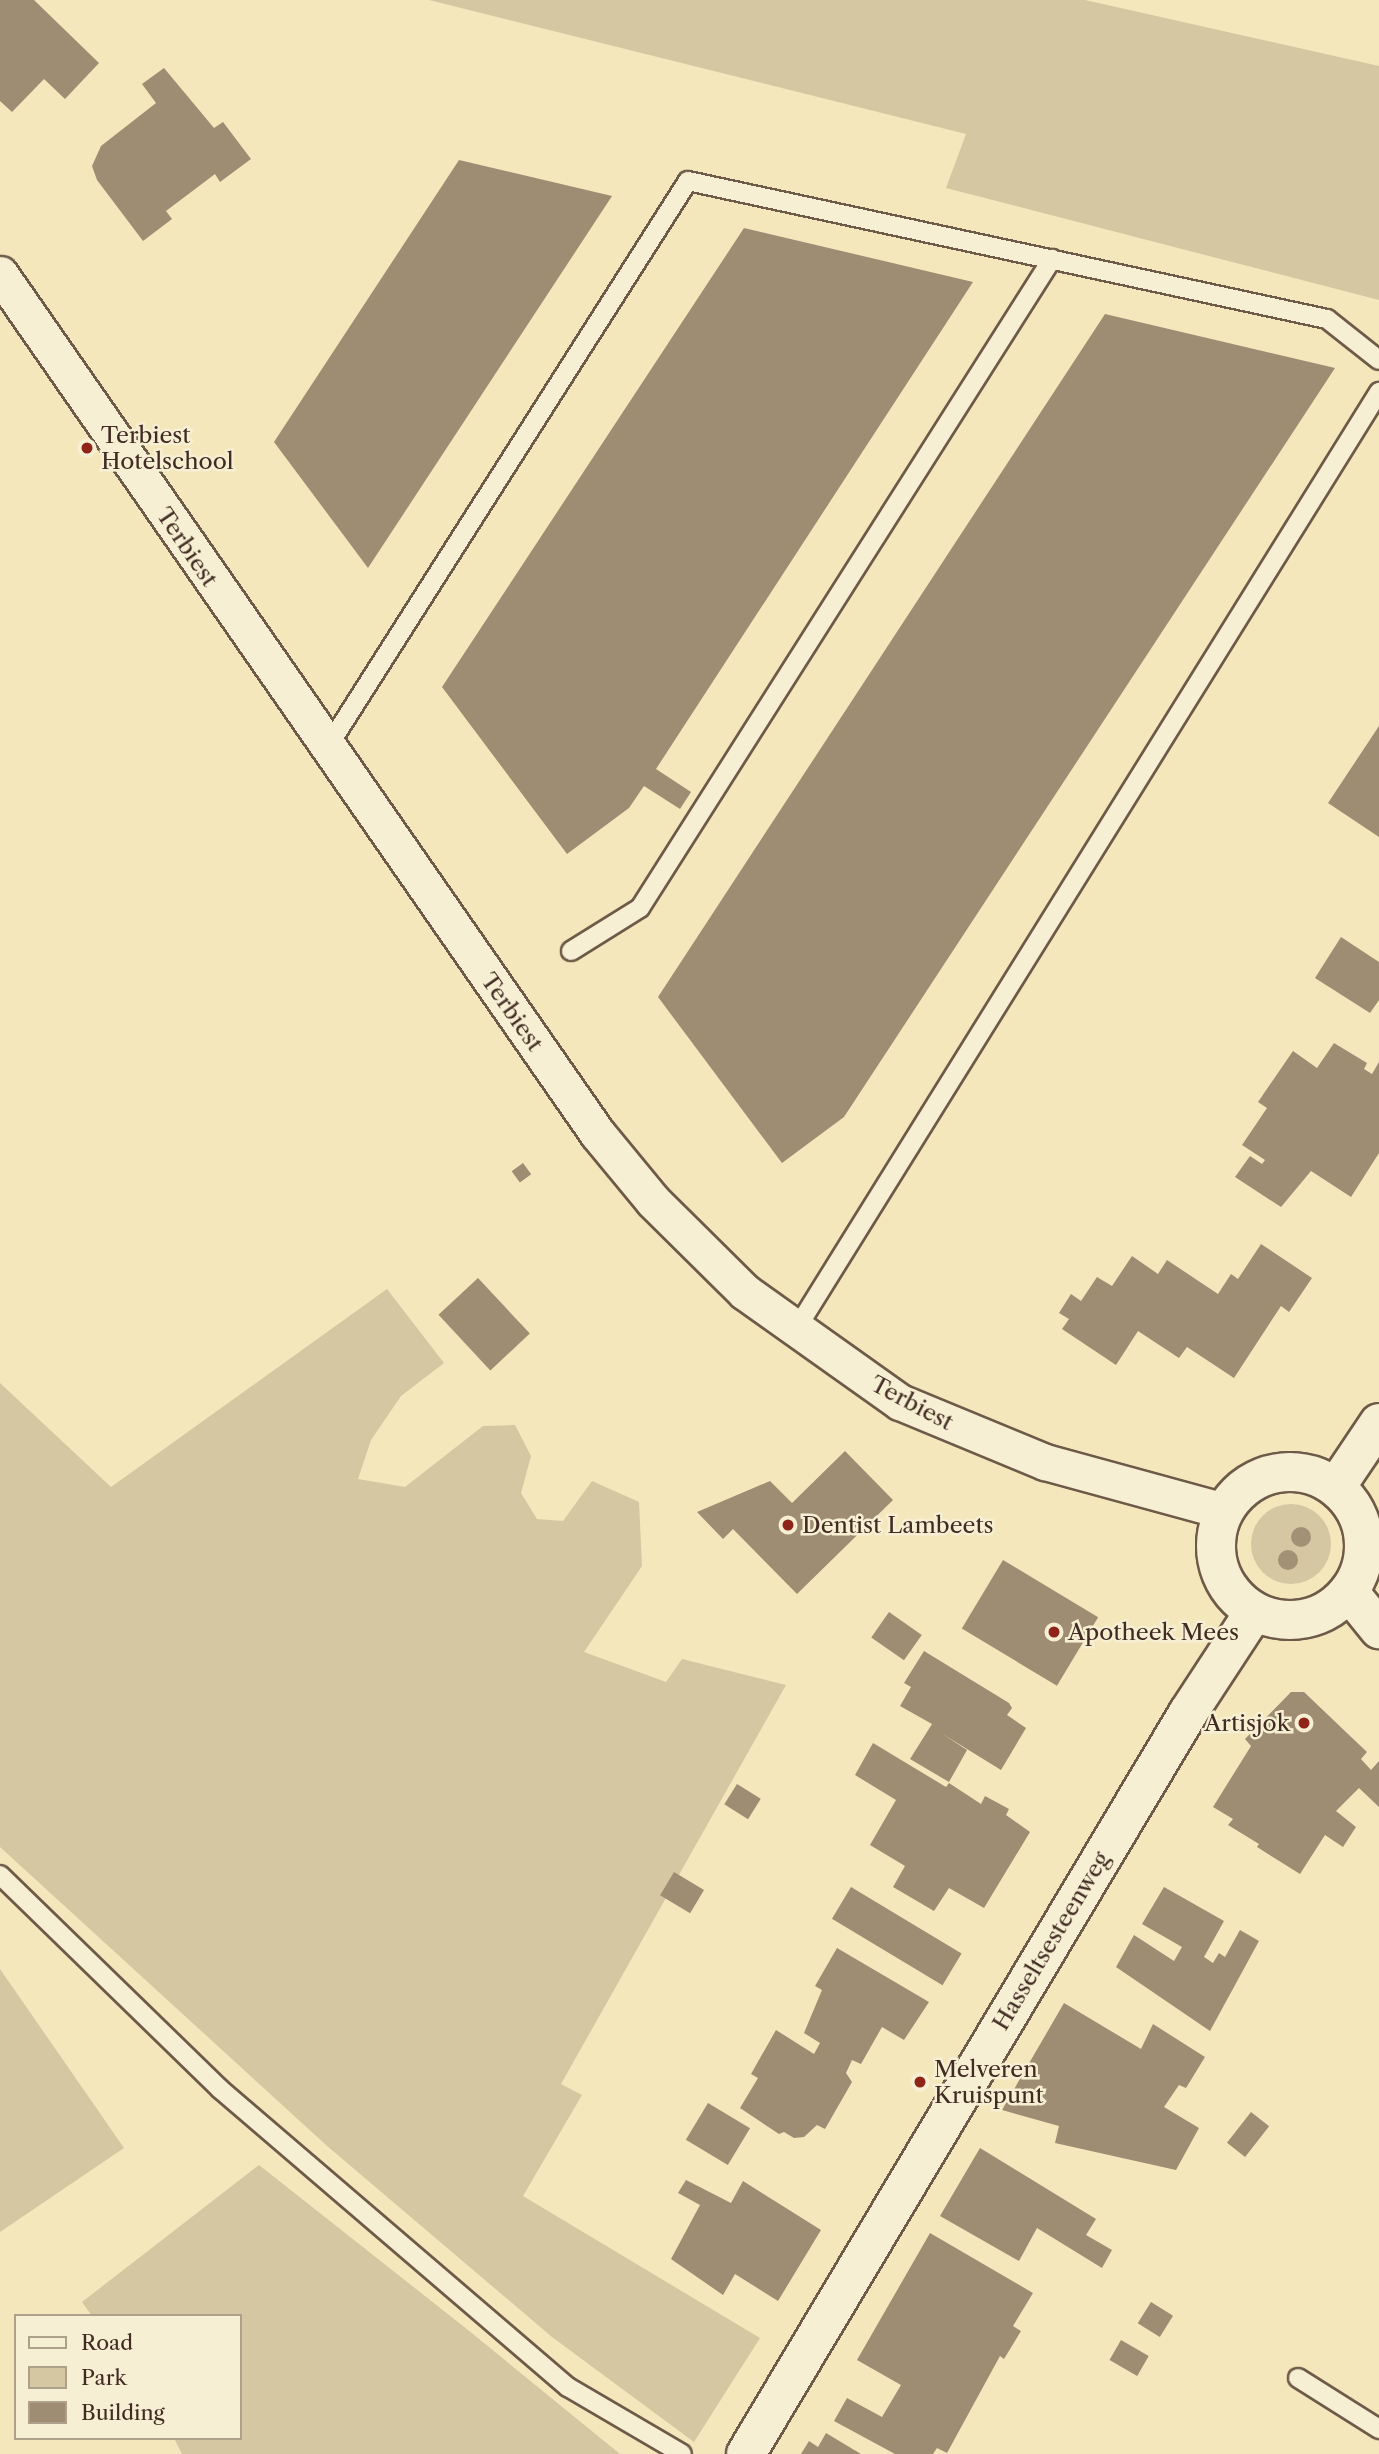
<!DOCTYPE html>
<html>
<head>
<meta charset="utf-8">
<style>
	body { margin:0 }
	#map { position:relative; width:1379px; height:2454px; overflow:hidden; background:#f3e7bb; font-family:"Libre Caslon Text",serif }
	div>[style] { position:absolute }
	.green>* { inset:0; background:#d5c7a1 }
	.round { border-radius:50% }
	.building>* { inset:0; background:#9e8d72; transform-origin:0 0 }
	.roads { filter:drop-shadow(2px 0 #6e5a48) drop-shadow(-2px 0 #6e5a48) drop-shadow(0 2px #6e5a48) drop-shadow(0 -2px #6e5a48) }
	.lane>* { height:18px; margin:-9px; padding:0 9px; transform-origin:9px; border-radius:9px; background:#f7efd3 }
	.street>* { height:35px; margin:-17.5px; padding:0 17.5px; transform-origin:17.5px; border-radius:17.5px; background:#f7efd3 }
	.secondary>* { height:38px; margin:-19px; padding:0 19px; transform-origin:19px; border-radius:19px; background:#f7efd3 }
	.secondary>.ring { margin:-19px; padding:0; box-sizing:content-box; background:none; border:38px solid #f7efd3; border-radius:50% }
	.trees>* { width:20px; height:20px; margin:-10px; border-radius:50%; background:#a29175 }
	.dots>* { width:19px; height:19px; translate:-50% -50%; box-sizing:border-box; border:4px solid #f7efd3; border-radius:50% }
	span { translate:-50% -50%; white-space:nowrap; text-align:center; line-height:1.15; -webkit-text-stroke:5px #f7efd3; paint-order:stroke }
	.poi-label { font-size:23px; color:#412b22 }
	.left { translate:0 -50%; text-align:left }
	.right { translate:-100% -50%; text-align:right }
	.street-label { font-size:23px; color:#412b22 }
	.legend { position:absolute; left:14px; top:2314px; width:228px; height:126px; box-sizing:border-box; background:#f7efd3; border:2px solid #aea18c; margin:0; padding:9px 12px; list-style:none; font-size:21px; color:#412b22 }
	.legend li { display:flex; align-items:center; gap:14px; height:35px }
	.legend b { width:35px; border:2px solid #aea18c }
</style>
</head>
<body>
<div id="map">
	<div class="green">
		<i style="clip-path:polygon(429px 0,1085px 0,1379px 66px,1379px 300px,946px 188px,966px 134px)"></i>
		<i style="clip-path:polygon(387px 1289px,444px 1363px,401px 1396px,371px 1440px,358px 1479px,405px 1487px,483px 1426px,515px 1425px,531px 1456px,521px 1493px,537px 1519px,563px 1521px,592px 1481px,639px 1502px,642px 1566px,584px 1652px,666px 1682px,682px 1659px,786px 1685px,561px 2084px,582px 2095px,523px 2196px,760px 2338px,694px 2442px,552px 2337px,326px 2145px,0 1847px,0 1383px,111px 1487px)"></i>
		<i class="round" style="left:1251px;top:1504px;width:80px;height:80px"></i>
		<i style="clip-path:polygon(0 1969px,124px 2148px,0 2232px)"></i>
		<i style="clip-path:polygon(259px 2165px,468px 2330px,620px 2454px,182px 2454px,174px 2438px,240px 2438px,240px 2316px,92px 2316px,82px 2302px)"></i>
	</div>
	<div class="building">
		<i style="clip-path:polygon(0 0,34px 0,99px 63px,65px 99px,44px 79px,12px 112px,0 101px)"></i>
		<i style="clip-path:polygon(164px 68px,214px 128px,223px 122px,251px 159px,220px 182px,215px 174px,166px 211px,172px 219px,143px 241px,97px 180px,92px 166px,101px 146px,156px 103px,142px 84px)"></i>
		<i style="clip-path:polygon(459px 160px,612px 196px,368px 568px,274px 442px)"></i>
		<i style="clip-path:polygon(744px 228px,973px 282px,656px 769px,691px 792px,680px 809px,644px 786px,629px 808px,567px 854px,442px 687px)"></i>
		<i style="clip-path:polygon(1105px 314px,1335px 368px,844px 1117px,782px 1163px,658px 997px)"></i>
		<i style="clip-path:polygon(1379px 726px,1379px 837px,1328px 803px)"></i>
		<i style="clip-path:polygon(1341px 937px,1379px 962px,1379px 1000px,1370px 1013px,1315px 978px)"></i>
		<i style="clip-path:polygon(1334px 1043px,1367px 1063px,1364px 1069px,1372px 1074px,1379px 1062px,1379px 1153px,1351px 1197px,1311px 1171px,1281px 1207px,1235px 1177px,1250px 1156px,1262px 1164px,1265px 1160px,1242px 1145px,1267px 1108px,1258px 1102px,1293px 1051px,1317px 1068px)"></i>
		<i style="left:523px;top:1163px;width:14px;height:14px;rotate:54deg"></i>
		<i style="clip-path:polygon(1261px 1244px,1312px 1278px,1289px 1312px,1281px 1306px,1234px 1378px,1187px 1347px,1179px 1358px,1138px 1331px,1116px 1365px,1062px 1329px,1069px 1319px,1059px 1313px,1071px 1294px,1081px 1301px,1097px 1277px,1112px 1286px,1132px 1256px,1158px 1274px,1167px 1260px,1218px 1294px,1231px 1274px,1238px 1279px)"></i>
		<i style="left:478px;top:1278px;width:76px;height:54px;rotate:47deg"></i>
		<i style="clip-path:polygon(845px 1451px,893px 1500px,797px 1594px,733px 1529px,723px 1539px,697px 1512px,770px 1481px,792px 1503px)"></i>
		<i style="left:1003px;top:1560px;width:111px;height:80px;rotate:31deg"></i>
		<i style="left:889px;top:1612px;width:40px;height:31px;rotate:35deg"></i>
		<i style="clip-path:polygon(924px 1651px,1009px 1703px,1012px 1708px,1007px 1715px,1026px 1728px,1001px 1770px,941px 1733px,967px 1750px,949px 1782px,910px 1759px,932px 1724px,900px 1706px,911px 1687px,904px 1683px)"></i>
		<i style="clip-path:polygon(1291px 1692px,1304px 1692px,1348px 1734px,1367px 1752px,1361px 1759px,1371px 1770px,1379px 1761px,1379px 1807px,1359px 1788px,1336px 1811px,1356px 1827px,1343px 1847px,1325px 1835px,1300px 1874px,1257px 1847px,1259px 1844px,1228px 1825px,1233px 1819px,1213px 1807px,1251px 1746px,1245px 1739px)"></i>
		<i style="clip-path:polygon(873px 1743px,946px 1787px,949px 1783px,981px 1804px,985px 1796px,1009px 1809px,1006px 1815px,1030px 1832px,984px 1908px,949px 1888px,934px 1911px,893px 1887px,905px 1866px,870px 1845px,896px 1800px,855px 1775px)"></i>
		<i style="left:737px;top:1784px;width:28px;height:24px;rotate:32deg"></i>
		<i style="left:674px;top:1872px;width:35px;height:27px;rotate:31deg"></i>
		<i style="left:851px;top:1887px;width:129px;height:37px;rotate:31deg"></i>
		<i style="clip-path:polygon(1164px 1887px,1224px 1921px,1204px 1957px,1213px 1963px,1219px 1953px,1225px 1957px,1240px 1930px,1259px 1941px,1210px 2031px,1116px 1967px,1134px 1935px,1174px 1961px,1182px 1947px,1142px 1924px)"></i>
		<i style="clip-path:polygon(837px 1948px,929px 2002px,904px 2040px,882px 2027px,861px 2064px,852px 2060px,846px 2073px,852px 2082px,825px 2129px,817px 2125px,804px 2137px,794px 2138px,784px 2132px,779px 2134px,740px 2108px,758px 2078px,751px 2074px,776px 2030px,814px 2054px,820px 2043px,804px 2033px,822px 1990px,815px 1986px)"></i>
		<i style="clip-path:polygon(1064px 2003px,1141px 2049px,1153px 2024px,1205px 2057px,1186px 2088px,1179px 2085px,1164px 2107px,1199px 2128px,1176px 2170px,1055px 2143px,1059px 2126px,1002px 2110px)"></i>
		<i style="left:708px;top:2103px;width:49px;height:43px;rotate:31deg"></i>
		<i style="left:1251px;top:2112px;width:23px;height:39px;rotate:38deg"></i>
		<i style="clip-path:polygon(980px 2148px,1096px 2219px,1086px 2235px,1112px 2250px,1102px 2268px,1037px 2228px,1019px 2261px,940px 2216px)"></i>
		<i style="clip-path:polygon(686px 2180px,731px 2203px,743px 2181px,821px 2230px,778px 2301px,735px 2274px,723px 2295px,671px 2259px,700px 2205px,678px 2193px)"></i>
		<i style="clip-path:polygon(930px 2233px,1033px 2293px,1013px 2326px,1021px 2331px,1004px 2359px,1000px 2356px,947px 2453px,937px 2448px,933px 2454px,895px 2454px,834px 2421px,847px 2398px,882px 2417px,901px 2385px,857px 2360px)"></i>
		<i style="left:1151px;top:2302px;width:26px;height:25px;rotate:32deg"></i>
		<i style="left:1121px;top:2340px;width:32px;height:23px;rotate:30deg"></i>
		<i style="clip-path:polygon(826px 2433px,861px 2454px,801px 2454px,809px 2441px,818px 2447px)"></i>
	</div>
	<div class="roads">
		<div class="lane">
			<i style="left:327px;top:748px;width:672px;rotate:-57.52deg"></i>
			<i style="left:688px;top:181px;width:654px;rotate:12.19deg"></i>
			<i style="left:1327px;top:319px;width:66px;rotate:38.3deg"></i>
			<i style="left:571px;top:951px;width:81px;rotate:-31.9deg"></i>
			<i style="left:640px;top:908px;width:769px;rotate:-57.59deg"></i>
			<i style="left:795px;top:1331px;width:1106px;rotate:-58.12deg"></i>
			<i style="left:0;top:1875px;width:307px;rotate:44.2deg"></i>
			<i style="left:220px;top:2089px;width:458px;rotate:40.6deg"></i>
			<i style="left:568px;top:2387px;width:132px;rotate:30.4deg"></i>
			<i style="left:1298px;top:2378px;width:96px;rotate:32.2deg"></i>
		</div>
		<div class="street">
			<i style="left:0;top:274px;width:1046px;rotate:55.2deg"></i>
			<i style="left:597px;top:1133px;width:88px;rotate:50.5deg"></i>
			<i style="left:653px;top:1201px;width:129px;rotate:44.7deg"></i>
			<i style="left:745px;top:1292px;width:190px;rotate:35.4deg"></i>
			<i style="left:900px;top:1402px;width:157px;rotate:22.5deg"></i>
			<i style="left:1045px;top:1462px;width:186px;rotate:15.3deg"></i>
		</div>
		<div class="secondary">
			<i class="ring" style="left:1216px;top:1472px;width:110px;height:110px"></i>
			<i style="left:1336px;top:1487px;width:77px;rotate:-56.1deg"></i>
			<i style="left:1349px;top:1592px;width:48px;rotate:51deg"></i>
			<i style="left:746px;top:2454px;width:863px;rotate:-59.18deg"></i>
			<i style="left:1188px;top:1713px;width:121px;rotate:-56.8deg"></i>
		</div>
	</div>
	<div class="trees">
		<i style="left:1301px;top:1537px"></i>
		<i style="left:1288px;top:1560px"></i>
	</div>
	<div class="dots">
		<i style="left:87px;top:448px;background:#8f2418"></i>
		<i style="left:788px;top:1525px;background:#8f2418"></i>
		<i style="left:1054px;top:1632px;background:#8f2418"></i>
		<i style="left:1304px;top:1723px;background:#8f2418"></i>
		<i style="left:920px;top:2082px;background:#8f2418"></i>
	</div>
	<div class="poi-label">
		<span class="left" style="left:101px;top:448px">Terbiest<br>Hotelschool</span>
		<span class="left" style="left:802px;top:1525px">Dentist Lambeets</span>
		<span class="left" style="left:1068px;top:1632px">Apotheek Mees</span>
		<span class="right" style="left:1290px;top:1723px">Artisjok</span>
		<span class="left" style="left:934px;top:2082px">Melveren<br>Kruispunt</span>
	</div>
	<div class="street-label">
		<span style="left:187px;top:547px;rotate:56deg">Terbiest</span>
		<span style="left:512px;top:1012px;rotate:55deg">Terbiest</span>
		<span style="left:912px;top:1403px;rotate:28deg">Terbiest</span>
		<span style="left:1051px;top:1941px;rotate:-59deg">Hasseltsesteenweg</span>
	</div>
	<ul class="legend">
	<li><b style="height:9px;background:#f7efd3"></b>Road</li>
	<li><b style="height:19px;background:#d5c7a1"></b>Park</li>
	<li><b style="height:19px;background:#9e8d72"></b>Building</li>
	</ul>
</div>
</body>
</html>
